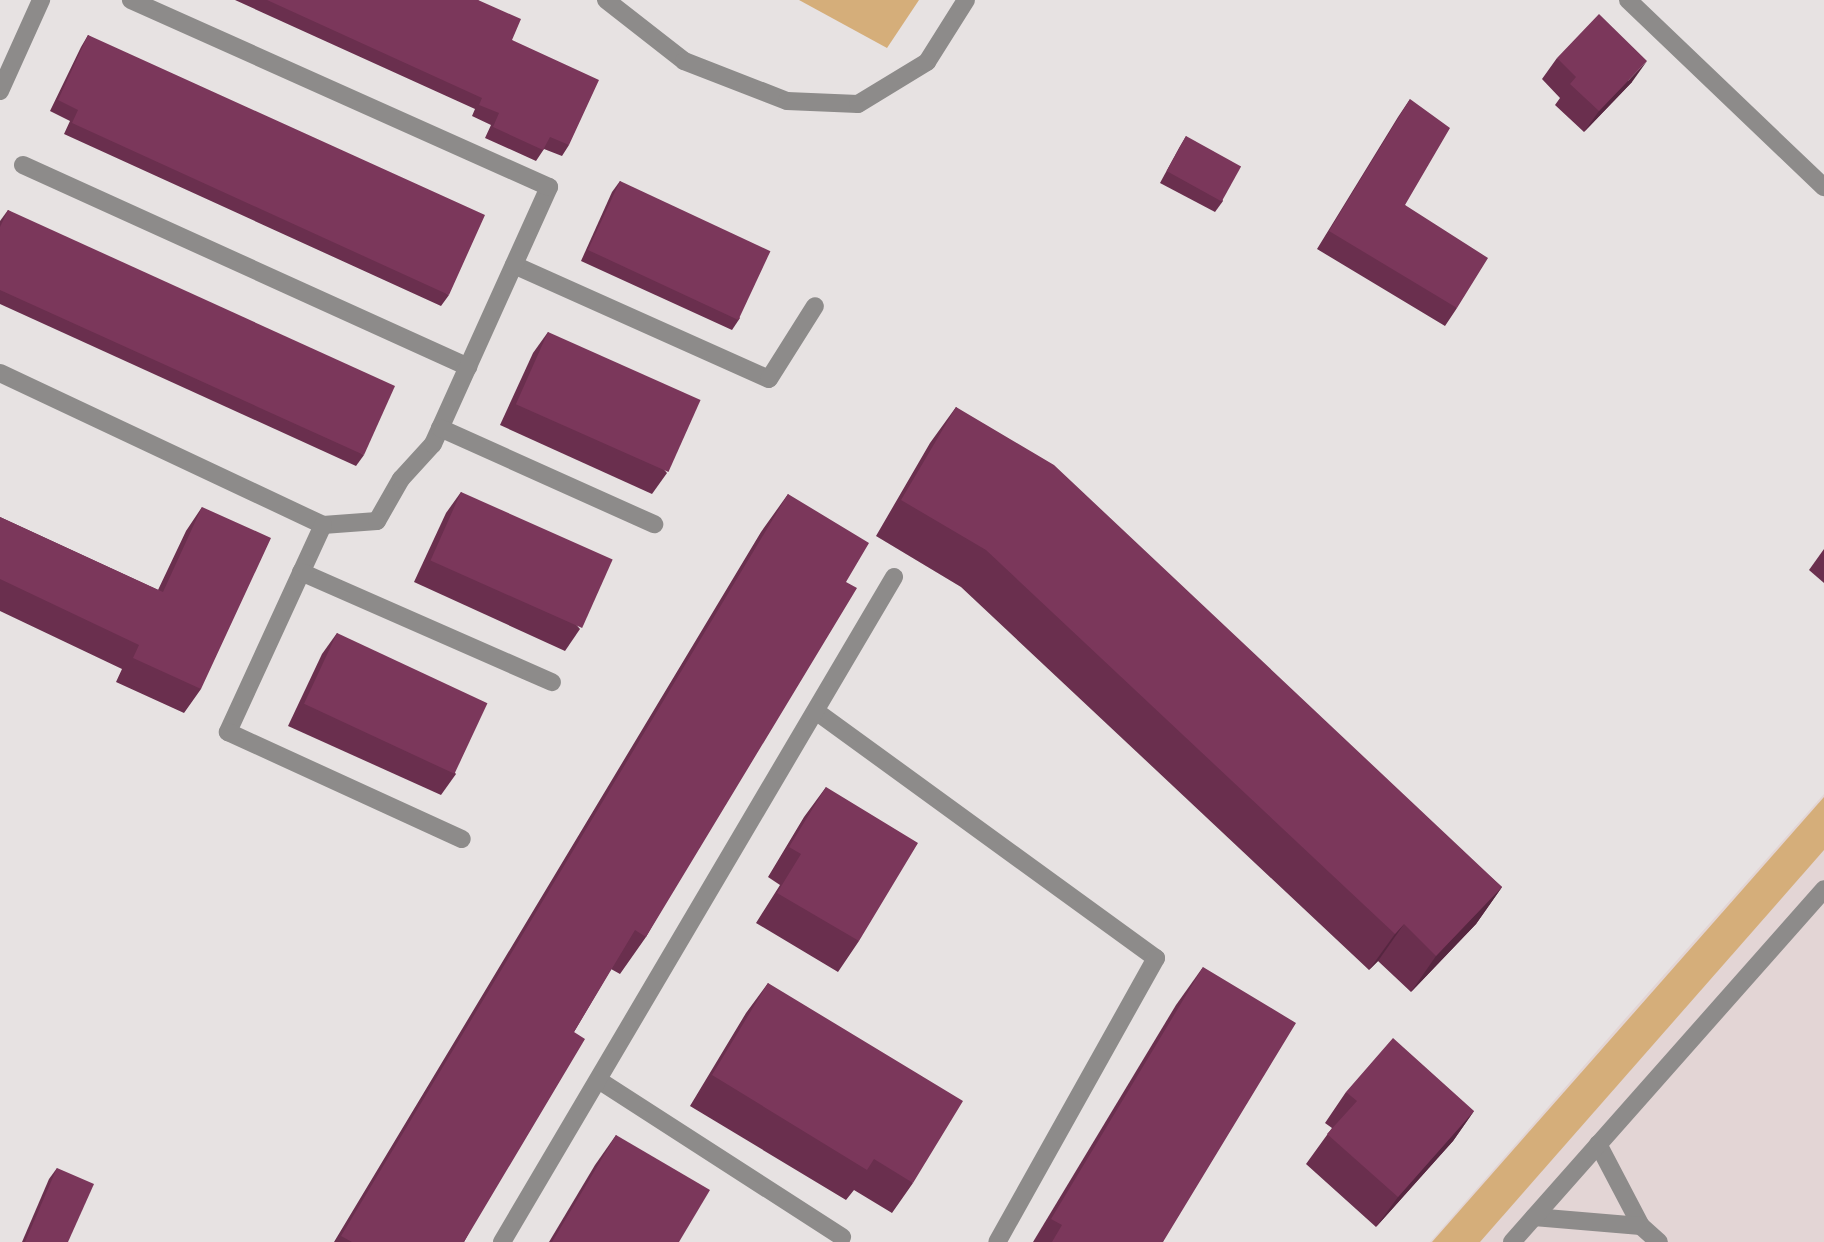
<!DOCTYPE html>
<html>
<head>
<meta charset="utf-8">
<style>
	body { margin:0 }
	#map { position:relative; width:1824px; height:1242px; overflow:hidden; background:#e7e2e2; font-family:"Archivo Narrow",sans-serif }
	div>[style] { position:absolute }
	.built>* { inset:0; background:#e3d5d5 }
	.green>* { inset:0; background:#d5ae7a }
	.lane>* { height:18px; margin:-9px; padding:0 9px; transform-origin:9px; border-radius:9px; background:#8d8b8a }
	.street>* { height:18px; margin:-9px; padding:0 9px; transform-origin:9px; border-radius:9px; background:#8d8b8a }
	.wall>* { inset:0; background:#6a2f4e }
	.shaded-wall>* { inset:0; background:#562640 }
	.building>* { inset:0; background:#7b375b; transform-origin:0 0 }
	span { translate:-50% -50%; white-space:nowrap; text-align:center; line-height:1.15; -webkit-text-stroke:7px #fff; paint-order:stroke }
</style>
</head>
<body>
<div id="map">
	<div class="built">
		<i style="clip-path:polygon(1824px 794px,1824px 1242px,1430px 1242px,1624px 1020px)"></i>
	</div>
	<div class="green">
		<i style="clip-path:polygon(799px 0,919px 0,887px 48px)"></i>
		<i style="clip-path:polygon(1824px 797px,1824px 850px,1480px 1242px,1432px 1242px)"></i>
	</div>
	<div class="lane">
		<i style="left:606px;top:0;width:99px;rotate:38deg"></i>
		<i style="left:684px;top:61px;width:110px;rotate:21.2deg"></i>
		<i style="left:787px;top:101px;width:71px;rotate:2.4deg"></i>
		<i style="left:858px;top:104px;width:81px;rotate:-31.3deg"></i>
		<i style="left:927px;top:62px;width:73px;rotate:-57.8deg"></i>
		<i style="left:23px;top:165px;width:489px;rotate:24.4deg"></i>
		<i style="left:514px;top:265px;width:279px;rotate:24.1deg"></i>
		<i style="left:769px;top:379px;width:86px;rotate:-57.8deg"></i>
		<i style="left:0;top:373px;width:357px;rotate:25.2deg"></i>
		<i style="left:323px;top:525px;width:54px;rotate:-4.2deg"></i>
		<i style="left:377px;top:521px;width:48px;rotate:-60.3deg"></i>
		<i style="left:401px;top:479px;width:47px;rotate:-47.6deg"></i>
		<i style="left:433px;top:444px;width:282px;rotate:-65.7deg"></i>
		<i style="left:549px;top:187px;width:458px;rotate:-155.9deg"></i>
		<i style="left:440px;top:428px;width:235px;rotate:24.2deg"></i>
		<i style="left:323px;top:525px;width:228px;rotate:114.7deg"></i>
		<i style="left:228px;top:732px;width:257px;rotate:24.6deg"></i>
		<i style="left:301px;top:572px;width:274px;rotate:23.7deg"></i>
		<i style="left:817px;top:712px;width:419px;rotate:36deg"></i>
		<i style="left:1156px;top:958px;width:325px;rotate:119.2deg"></i>
		<i style="left:600px;top:1081px;width:288px;rotate:32.8deg"></i>
		<i style="left:1598px;top:1144px;width:93px;rotate:62.3deg"></i>
		<i style="left:1641px;top:1226px;width:24px;rotate:42deg"></i>
		<i style="left:1534px;top:1217px;width:107px;rotate:4.8deg"></i>
		<i style="left:502px;top:1242px;width:772px;rotate:-59.48deg"></i>
		<i style="left:1512px;top:1242px;width:471px;rotate:-48.5deg"></i>
	</div>
	<div class="street">
		<i style="left:1628px;top:0;width:271px;rotate:43.7deg"></i>
		<i style="left:0;top:91px;width:100px;rotate:-65.7deg"></i>
	</div>
	<div class="wall">
		<i style="clip-path:polygon(235px 0,478px 0,512px 40px,569px 145px,562px 156px,544px 149px,536px 161px,485px 138px,491px 125px,472px 116px,475px 109px)"></i>
		<i style="clip-path:polygon(88px 35px,449px 295px,441px 306px,64px 134px,70px 121px,50px 111px,81px 47px)"></i>
		<i style="clip-path:polygon(1557px 58px,1632px 82px,1584px 132px,1555px 105px,1560px 98px,1542px 79px)"></i>
		<i style="clip-path:polygon(1410px 99px,1405px 205px,1457px 308px,1445px 326px,1317px 249px,1398px 117px)"></i>
		<i style="clip-path:polygon(1186px 136px,1223px 201px,1215px 212px,1160px 183px,1179px 148px)"></i>
		<i style="clip-path:polygon(620px 181px,740px 318px,732px 330px,581px 261px,612px 192px)"></i>
		<i style="clip-path:polygon(8px 210px,364px 455px,356px 466px,0 304px,0 221px)"></i>
		<i style="clip-path:polygon(548px 332px,667px 473px,652px 494px,500px 425px,533px 353px)"></i>
		<i style="clip-path:polygon(956px 407px,1502px 887px,1476px 924px,1411px 992px,1378px 961px,1369px 970px,961px 587px,876px 536px,930px 443px)"></i>
		<i style="clip-path:polygon(461px 492px,580px 629px,565px 651px,414px 582px,446px 513px)"></i>
		<i style="clip-path:polygon(788px 494px,846px 582px,646px 937px,620px 974px,611px 969px,574px 1032px,464px 1242px,334px 1242px,761px 532px)"></i>
		<i style="clip-path:polygon(202px 507px,201px 689px,184px 713px,116px 682px,122px 669px,0 611px,0 517px,158px 590px,186px 531px)"></i>
		<i style="clip-path:polygon(1824px 549px,1824px 583px,1809px 570px)"></i>
		<i style="clip-path:polygon(337px 633px,456px 774px,441px 795px,288px 726px,322px 654px)"></i>
		<i style="clip-path:polygon(826px 787px,859px 941px,838px 972px,756px 923px,780px 885px,768px 877px,804px 817px)"></i>
		<i style="clip-path:polygon(1203px 967px,1163px 1242px,1033px 1242px,1176px 1005px)"></i>
		<i style="clip-path:polygon(768px 983px,913px 1183px,892px 1213px,854px 1190px,846px 1200px,690px 1106px,746px 1013px)"></i>
		<i style="clip-path:polygon(1346px 1092px,1474px 1111px,1453px 1141px,1376px 1227px,1306px 1164px,1332px 1128px,1325px 1123px)"></i>
		<i style="clip-path:polygon(616px 1135px,679px 1242px,549px 1242px,595px 1165px)"></i>
		<i style="clip-path:polygon(57px 1168px,68px 1242px,22px 1242px,49px 1179px)"></i>
	</div>
	<div class="shaded-wall">
		<i style="clip-path:polygon(1647px 61px,1632px 82px,1584px 132px,1599px 111px)"></i>
		<i style="clip-path:polygon(1502px 887px,1476px 924px,1411px 992px,1436px 956px)"></i>
		<i style="clip-path:polygon(1404px 924px,1378px 961px,1369px 970px,1395px 934px)"></i>
		<i style="clip-path:polygon(1474px 1111px,1453px 1141px,1376px 1227px,1398px 1197px)"></i>
	</div>
	<div class="building">
		<i style="clip-path:polygon(267px 0,478px 0,521px 19px,512px 40px,599px 80px,569px 145px,550px 137px,543px 150px,493px 127px,499px 113px,479px 105px,482px 98px)"></i>
		<i style="clip-path:polygon(1599px 14px,1647px 61px,1599px 111px,1570px 84px,1576px 77px,1557px 58px)"></i>
		<i style="clip-path:polygon(88px 35px,485px 215px,449px 295px,72px 123px,78px 110px,58px 100px)"></i>
		<i style="clip-path:polygon(1410px 99px,1450px 128px,1405px 205px,1488px 258px,1457px 308px,1329px 231px)"></i>
		<i style="left:1186px;top:136px;width:63px;height:40px;rotate:29deg"></i>
		<i style="left:620px;top:181px;width:166px;height:76px;rotate:25deg"></i>
		<i style="clip-path:polygon(8px 210px,395px 386px,364px 455px,0 290px,0 227px)"></i>
		<i style="left:548px;top:332px;width:167px;height:79px;rotate:24deg"></i>
		<i style="clip-path:polygon(956px 407px,1054px 465px,1502px 887px,1436px 956px,1404px 924px,1395px 934px,986px 550px,901px 500px)"></i>
		<i style="left:461px;top:492px;width:166px;height:75px;rotate:24deg"></i>
		<i style="clip-path:polygon(788px 494px,869px 543px,846px 582px,857px 588px,646px 937px,635px 930px,574px 1032px,585px 1039px,464px 1242px,352px 1242px,341px 1236px)"></i>
		<i style="clip-path:polygon(202px 507px,271px 538px,201px 689px,133px 658px,139px 645px,0 579px,0 517px,163px 592px)"></i>
		<i style="left:337px;top:633px;width:166px;height:78px;rotate:25deg"></i>
		<i style="clip-path:polygon(826px 787px,918px 843px,859px 941px,777px 893px,801px 854px,789px 847px)"></i>
		<i style="clip-path:polygon(1203px 967px,1296px 1023px,1163px 1242px,1052px 1242px,1062px 1225px,1051px 1219px)"></i>
		<i style="clip-path:polygon(768px 983px,963px 1101px,913px 1183px,874px 1159px,867px 1170px,712px 1075px)"></i>
		<i style="clip-path:polygon(1393px 1038px,1474px 1111px,1398px 1197px,1327px 1134px,1357px 1101px,1346px 1092px)"></i>
		<i style="clip-path:polygon(616px 1135px,710px 1190px,679px 1242px,552px 1242px)"></i>
		<i style="clip-path:polygon(57px 1168px,94px 1184px,68px 1242px,25px 1242px)"></i>
	</div>
</div>
</body>
</html>
